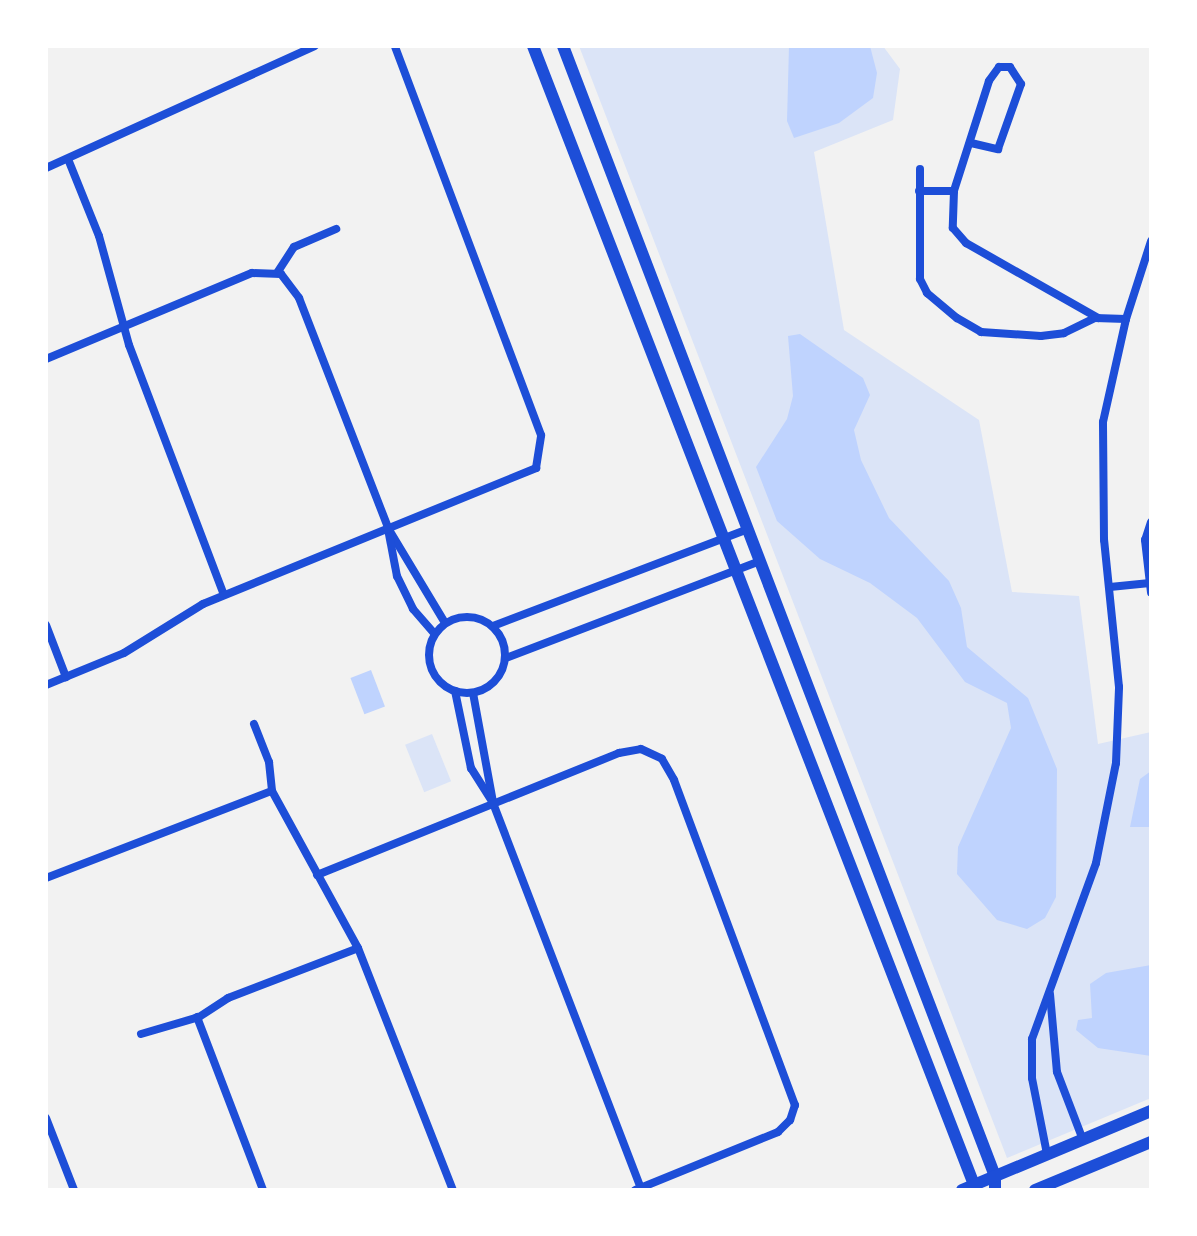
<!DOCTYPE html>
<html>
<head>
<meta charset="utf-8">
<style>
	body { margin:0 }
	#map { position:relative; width:1197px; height:1236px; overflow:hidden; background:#f2f2f2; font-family:Cabin,sans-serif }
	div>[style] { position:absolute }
	.green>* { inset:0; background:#dbe4f7; transform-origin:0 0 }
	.water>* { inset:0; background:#bfd3fe; transform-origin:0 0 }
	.minor>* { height:8px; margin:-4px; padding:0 4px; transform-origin:4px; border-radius:4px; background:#1d4ed8 }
	.minor>.ring { margin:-4px; padding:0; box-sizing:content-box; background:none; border:8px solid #1d4ed8; border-radius:50% }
	.tertiary>* { height:12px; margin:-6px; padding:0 6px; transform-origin:6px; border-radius:6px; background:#1d4ed8 }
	span { translate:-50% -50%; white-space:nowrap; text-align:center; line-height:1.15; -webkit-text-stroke:8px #fff; paint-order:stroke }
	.frame { position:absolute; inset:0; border:48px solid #fff; pointer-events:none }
</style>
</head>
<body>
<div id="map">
	<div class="green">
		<i style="clip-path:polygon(579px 46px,883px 46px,900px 69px,893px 120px,814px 152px,844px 330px,979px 420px,1012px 592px,1079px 596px,1098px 744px,1151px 732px,1151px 1098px,1007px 1158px)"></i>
		<i style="left:432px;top:734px;width:51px;height:29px;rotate:68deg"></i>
	</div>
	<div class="water">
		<i style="clip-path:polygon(789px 46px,870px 46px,877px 73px,873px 98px,839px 123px,794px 138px,787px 121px)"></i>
		<i style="clip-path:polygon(800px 334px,863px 378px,870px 395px,854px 430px,861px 460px,889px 518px,949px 581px,961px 608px,967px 647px,1028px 698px,1057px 769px,1056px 897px,1045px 918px,1027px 929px,997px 920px,957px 874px,958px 847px,1011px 728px,1007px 703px,965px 682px,917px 618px,870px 583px,820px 559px,777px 521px,756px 467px,787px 419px,793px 396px,788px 336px)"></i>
		<i style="left:371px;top:670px;width:39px;height:22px;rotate:69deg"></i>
		<i style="clip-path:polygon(1151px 771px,1151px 827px,1130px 827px,1140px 779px)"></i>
		<i style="clip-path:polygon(1151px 965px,1151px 1056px,1098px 1048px,1076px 1030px,1078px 1020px,1092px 1018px,1090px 984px,1106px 973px)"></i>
	</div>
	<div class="minor">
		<i style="left:971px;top:143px;width:28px;rotate:13deg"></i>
		<i style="left:998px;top:149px;width:69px;rotate:-70.5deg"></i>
		<i style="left:1021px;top:84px;width:20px;rotate:-123deg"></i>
		<i style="left:1010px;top:67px;width:11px;rotate:180deg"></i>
		<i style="left:999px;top:67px;width:17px;rotate:126deg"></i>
		<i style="left:989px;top:81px;width:115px;rotate:107.7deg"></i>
		<i style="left:954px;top:191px;width:37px;rotate:92deg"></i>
		<i style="left:953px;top:228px;width:20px;rotate:49deg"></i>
		<i style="left:966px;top:243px;width:152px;rotate:29.6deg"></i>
		<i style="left:68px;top:159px;width:83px;rotate:68.1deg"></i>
		<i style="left:99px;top:236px;width:113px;rotate:74.6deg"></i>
		<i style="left:129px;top:345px;width:267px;rotate:69.2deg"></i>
		<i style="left:46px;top:168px;width:295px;rotate:-24.4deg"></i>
		<i style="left:920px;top:169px;width:110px;rotate:90deg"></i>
		<i style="left:920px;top:279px;width:16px;rotate:63deg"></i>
		<i style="left:927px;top:293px;width:39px;rotate:40deg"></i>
		<i style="left:957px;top:318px;width:28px;rotate:30deg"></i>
		<i style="left:981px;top:332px;width:60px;rotate:3.8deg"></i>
		<i style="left:1041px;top:336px;width:23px;rotate:-7deg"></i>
		<i style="left:1064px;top:333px;width:34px;rotate:-26deg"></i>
		<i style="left:1095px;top:318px;width:31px;rotate:2deg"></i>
		<i style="left:919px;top:191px;width:35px"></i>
		<i style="left:277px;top:273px;width:31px;rotate:-57deg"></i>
		<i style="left:294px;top:247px;width:46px;rotate:-23.2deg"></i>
		<i style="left:46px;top:359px;width:223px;rotate:-22.7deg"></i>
		<i style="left:252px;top:273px;width:29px;rotate:2deg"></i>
		<i style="left:281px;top:274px;width:30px;rotate:53deg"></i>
		<i style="left:299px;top:298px;width:247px;rotate:68.8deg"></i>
		<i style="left:388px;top:528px;width:111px;rotate:59deg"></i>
		<i style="left:1151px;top:522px;width:19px;rotate:108deg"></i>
		<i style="left:1145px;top:540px;width:53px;rotate:83.5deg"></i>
		<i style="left:388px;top:529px;width:48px;rotate:79.2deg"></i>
		<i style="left:397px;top:576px;width:37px;rotate:64deg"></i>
		<i style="left:413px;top:609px;width:33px;rotate:49deg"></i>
		<i style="left:1110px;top:587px;width:40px;rotate:-5.7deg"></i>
		<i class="ring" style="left:429px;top:617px;width:68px;height:68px"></i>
		<i style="left:46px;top:625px;width:56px;rotate:69deg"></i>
		<i style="left:493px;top:626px;width:273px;rotate:-20.8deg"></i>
		<i style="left:506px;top:658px;width:272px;rotate:-20.9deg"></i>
		<i style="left:46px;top:685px;width:84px;rotate:-22.3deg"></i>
		<i style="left:124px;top:653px;width:93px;rotate:-31.8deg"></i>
		<i style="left:203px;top:604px;width:360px;rotate:-22.2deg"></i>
		<i style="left:536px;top:468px;width:33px;rotate:-81deg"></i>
		<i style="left:541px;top:435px;width:415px;rotate:-110.6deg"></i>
		<i style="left:455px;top:691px;width:79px;rotate:78.3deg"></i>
		<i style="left:471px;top:768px;width:41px;rotate:57.8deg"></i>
		<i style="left:493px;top:803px;width:412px;rotate:69deg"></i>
		<i style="left:473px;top:693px;width:111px;rotate:79.6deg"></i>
		<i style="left:254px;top:724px;width:41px;rotate:68.5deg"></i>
		<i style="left:269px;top:762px;width:29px;rotate:84deg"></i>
		<i style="left:272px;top:791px;width:179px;rotate:61.3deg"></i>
		<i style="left:358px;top:948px;width:260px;rotate:68.6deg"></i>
		<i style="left:317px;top:875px;width:326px;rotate:-22deg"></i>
		<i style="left:619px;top:753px;width:22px;rotate:-10deg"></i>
		<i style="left:641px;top:749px;width:23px;rotate:25deg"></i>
		<i style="left:662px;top:759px;width:24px;rotate:60deg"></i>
		<i style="left:674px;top:780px;width:347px;rotate:69.6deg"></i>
		<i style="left:795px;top:1105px;width:16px;rotate:108deg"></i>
		<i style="left:790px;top:1120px;width:17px;rotate:135deg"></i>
		<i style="left:778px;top:1132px;width:154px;rotate:157.9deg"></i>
		<i style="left:46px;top:878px;width:242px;rotate:-21.1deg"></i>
		<i style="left:1050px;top:994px;width:78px;rotate:84.9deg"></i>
		<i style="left:1057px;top:1072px;width:73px;rotate:69.1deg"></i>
		<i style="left:197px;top:1017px;width:185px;rotate:69.1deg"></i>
		<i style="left:141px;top:1034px;width:60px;rotate:-16.3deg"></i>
		<i style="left:199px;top:1017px;width:35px;rotate:-33deg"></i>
		<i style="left:228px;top:998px;width:139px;rotate:-21deg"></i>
		<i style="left:46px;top:1118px;width:77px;rotate:68.7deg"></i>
		<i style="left:1047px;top:1154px;width:77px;rotate:-101.2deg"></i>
		<i style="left:1032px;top:1078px;width:39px;rotate:-90deg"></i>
		<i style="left:1032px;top:1039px;width:187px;rotate:-70deg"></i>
		<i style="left:1096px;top:863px;width:102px;rotate:-78.7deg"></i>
		<i style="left:1116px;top:763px;width:76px;rotate:-87.7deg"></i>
		<i style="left:1119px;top:687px;width:148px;rotate:-95.8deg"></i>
		<i style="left:1104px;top:540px;width:118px;rotate:-90.5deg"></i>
		<i style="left:1103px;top:422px;width:106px;rotate:-77.4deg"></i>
		<i style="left:1126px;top:319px;width:82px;rotate:-72.2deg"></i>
	</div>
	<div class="tertiary">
		<i style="left:533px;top:46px;width:1227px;rotate:68.83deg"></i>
		<i style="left:563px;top:46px;width:1210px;rotate:69.08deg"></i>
		<i style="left:995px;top:1176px;width:14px;rotate:90deg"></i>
		<i style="left:962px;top:1190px;width:205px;rotate:-22.7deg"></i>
		<i style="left:1035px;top:1190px;width:126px;rotate:-22.5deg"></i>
	</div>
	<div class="frame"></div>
</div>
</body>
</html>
